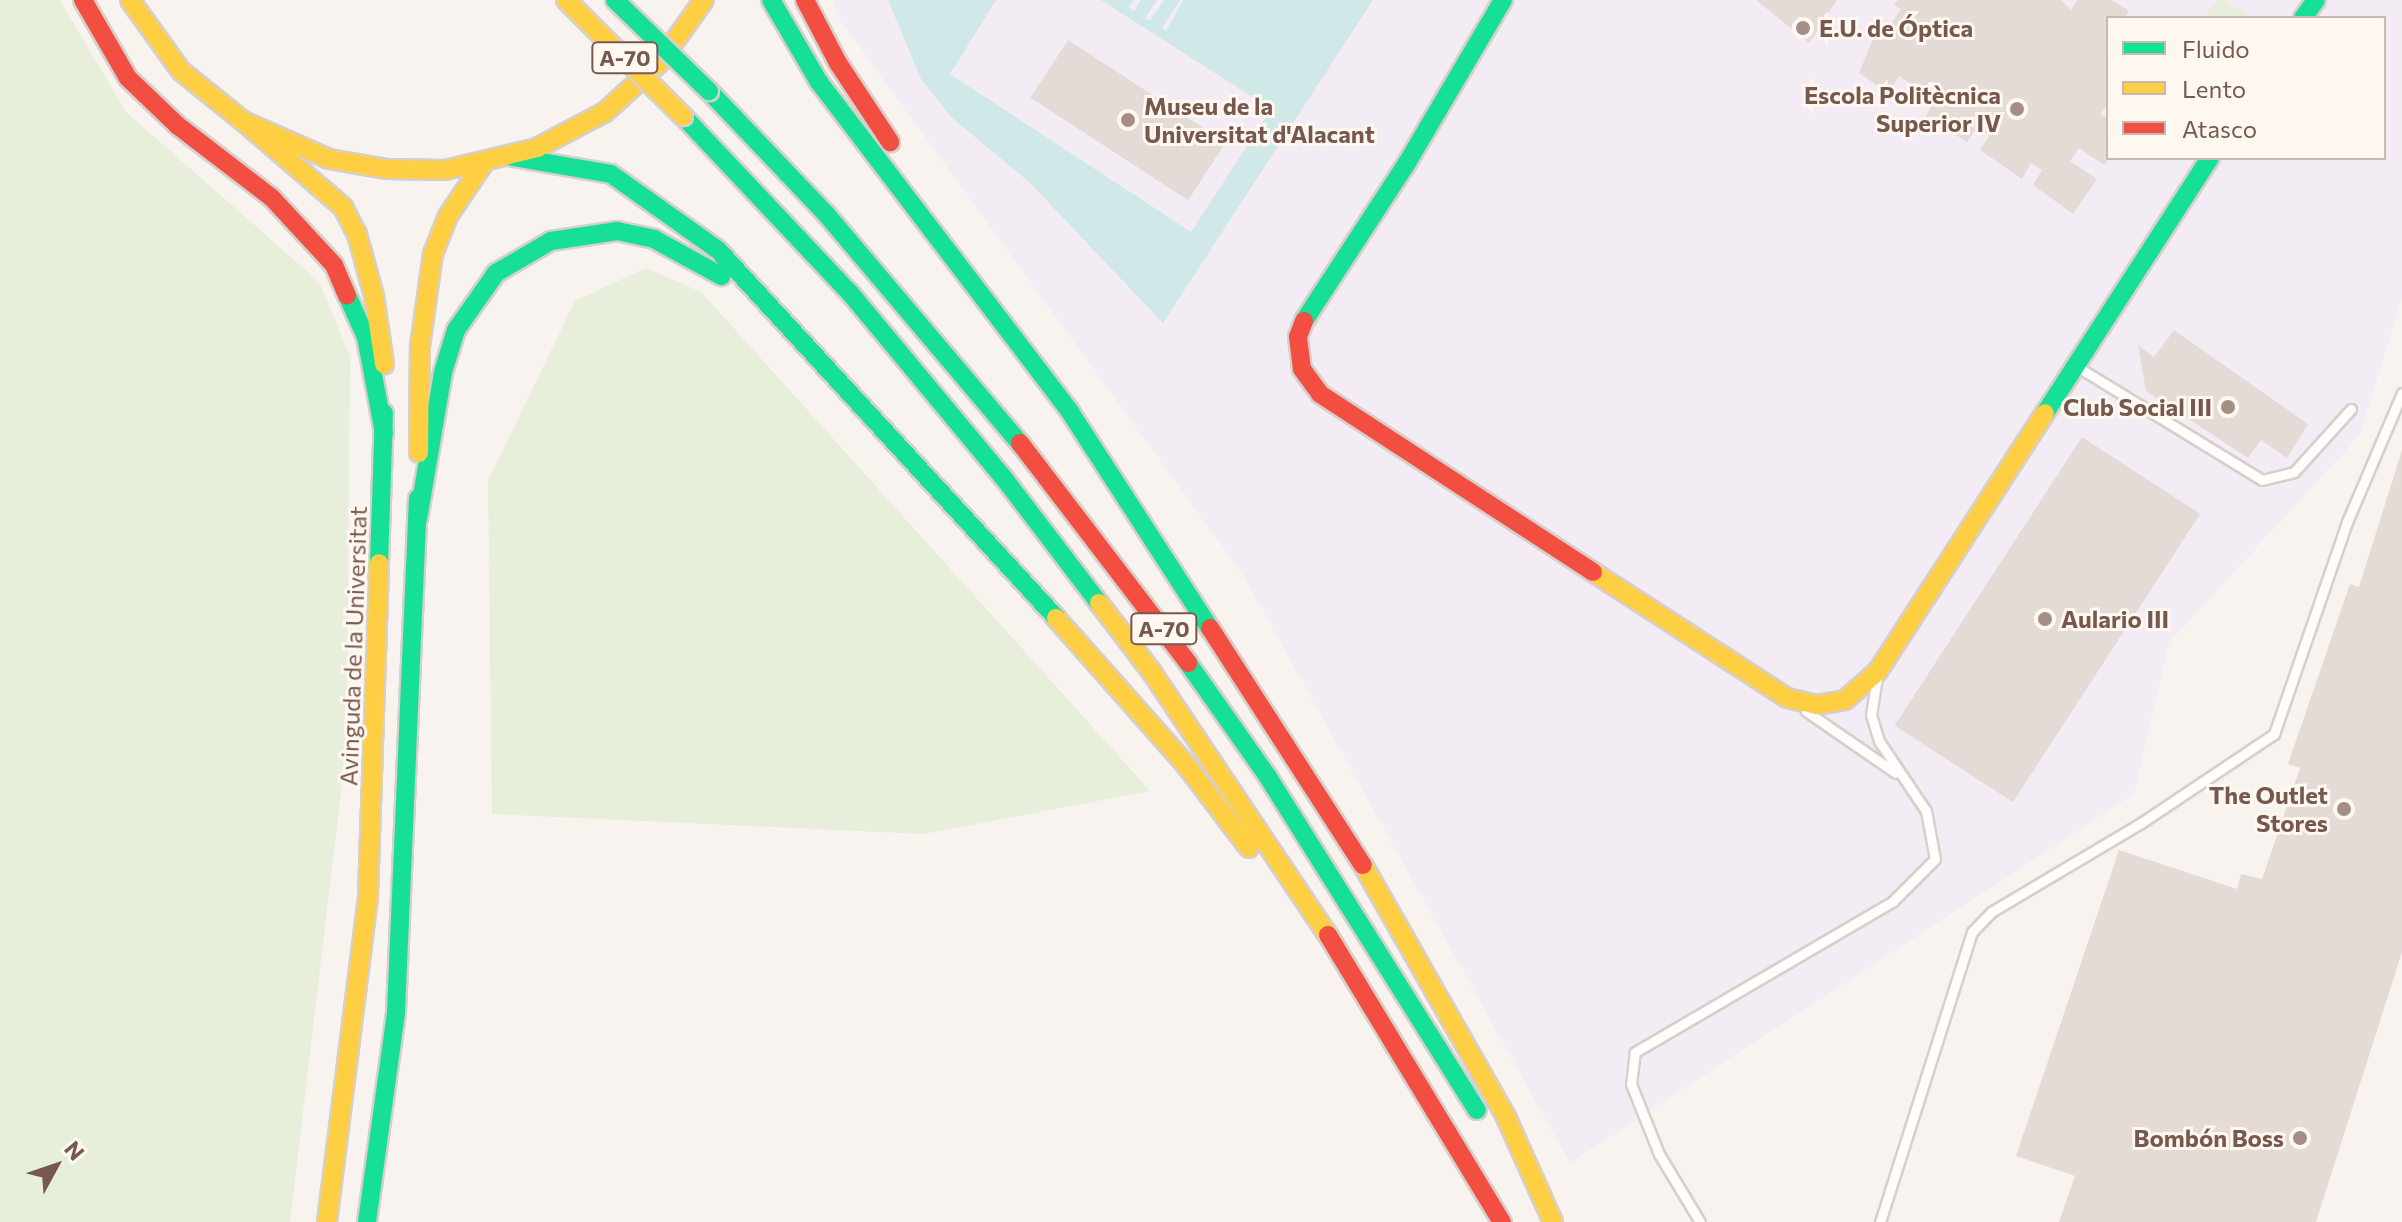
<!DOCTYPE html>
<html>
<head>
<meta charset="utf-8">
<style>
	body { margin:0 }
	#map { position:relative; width:2402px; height:1222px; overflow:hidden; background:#f8f3ee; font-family:Commissioner,sans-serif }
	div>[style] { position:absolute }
	.education>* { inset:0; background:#f4ecf4 }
	.green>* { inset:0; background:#e7eed9 }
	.water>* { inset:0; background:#d0e8e8 }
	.building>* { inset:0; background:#e5dbd6; transform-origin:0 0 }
	.roads { filter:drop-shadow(2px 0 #d7cfca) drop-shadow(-2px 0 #d7cfca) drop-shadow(0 2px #d7cfca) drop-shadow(0 -2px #d7cfca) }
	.lane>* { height:9px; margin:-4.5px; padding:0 4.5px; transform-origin:4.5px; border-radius:4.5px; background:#fefdfc }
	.fast>* { height:18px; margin:-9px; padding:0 9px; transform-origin:9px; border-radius:9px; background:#16e098 }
	.slow>* { height:18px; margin:-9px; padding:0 9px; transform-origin:9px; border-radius:9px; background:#ffcf43 }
	.jam>* { height:18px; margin:-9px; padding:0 9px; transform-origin:9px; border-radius:9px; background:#f24e42 }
	.bridges { filter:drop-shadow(2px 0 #d9d0cb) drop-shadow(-2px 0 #d9d0cb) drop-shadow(0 2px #d9d0cb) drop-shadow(0 -2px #d9d0cb) }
	.fast-bridge>* { height:18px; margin:-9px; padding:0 9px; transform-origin:9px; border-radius:9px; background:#16e098 }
	.slow-bridge>* { height:18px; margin:-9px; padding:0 9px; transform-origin:9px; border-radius:9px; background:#ffcf43 }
	.dots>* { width:22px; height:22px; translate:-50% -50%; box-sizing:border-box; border:4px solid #fef8f1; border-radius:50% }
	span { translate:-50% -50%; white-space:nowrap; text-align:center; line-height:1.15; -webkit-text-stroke:6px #fef8f1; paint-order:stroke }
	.shield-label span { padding:2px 6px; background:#fef8f1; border:2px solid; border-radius:6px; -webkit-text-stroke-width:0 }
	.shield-label { font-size:22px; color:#77584e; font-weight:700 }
	.poi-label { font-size:24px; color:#77584e; font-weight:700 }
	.left { translate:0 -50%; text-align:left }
	.right { translate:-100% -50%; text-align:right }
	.street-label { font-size:24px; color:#77584e }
	.legend { position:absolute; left:2106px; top:16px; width:280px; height:144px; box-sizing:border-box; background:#fef8f1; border:2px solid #c8b8b0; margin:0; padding:10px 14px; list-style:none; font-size:24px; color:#77584e }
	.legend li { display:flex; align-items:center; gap:16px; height:40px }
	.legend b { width:40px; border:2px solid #c8b8b0 }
	.north { position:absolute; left:16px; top:1126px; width:80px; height:80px; -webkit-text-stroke:6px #fef8f1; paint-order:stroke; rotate:50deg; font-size:22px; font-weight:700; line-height:32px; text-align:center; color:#77584e }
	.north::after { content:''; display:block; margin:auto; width:28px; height:36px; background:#77584e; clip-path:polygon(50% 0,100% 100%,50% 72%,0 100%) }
</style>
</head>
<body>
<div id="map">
	<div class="education">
		<i style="clip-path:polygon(evenodd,833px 0,2402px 0,2402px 298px,2360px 435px,2169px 643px,2134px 794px,1570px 1163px,1243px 575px,838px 17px,833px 0,2108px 18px,2384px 18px,2384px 158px,2108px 158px,2108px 18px)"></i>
	</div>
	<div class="green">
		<i style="clip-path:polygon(0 0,60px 0,126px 112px,319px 282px,350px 356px,347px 741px,290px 1222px,0 1222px)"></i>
		<i style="clip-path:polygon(2217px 0,2224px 0,2252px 18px,2204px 18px)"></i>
		<i style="clip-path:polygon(646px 268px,701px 292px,1150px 791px,924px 834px,492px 814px,488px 481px,575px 301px)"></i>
	</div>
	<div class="water">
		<i style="clip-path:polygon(888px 0,996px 0,950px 74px,1191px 232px,1271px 109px,1101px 0,1134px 0,1129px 7px,1134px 11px,1141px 0,1157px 0,1145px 18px,1150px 21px,1164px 0,1180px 0,1162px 28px,1166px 31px,1183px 0,1373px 0,1163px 323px,1029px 182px,951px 117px,921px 79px)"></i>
	</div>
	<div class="building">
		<i style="clip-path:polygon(1756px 0,1837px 0,1809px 43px)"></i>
		<i style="clip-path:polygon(1898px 0,2061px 0,2071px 10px,2077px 0,2112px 0,2129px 11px,2125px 18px,2108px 18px,2108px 103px,2100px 114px,2108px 119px,2108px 160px,2104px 165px,2079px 148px,2070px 161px,2097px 179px,2073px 214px,2033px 185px,2042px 170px,2031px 163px,2022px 179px,1980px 150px,1989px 136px,1977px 127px,1967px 142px,1926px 116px,1935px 100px,1899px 76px,1888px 93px,1859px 73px,1875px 34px,1882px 37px,1901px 9px,1894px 5px)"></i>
		<i style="left:1068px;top:40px;width:188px;height:69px;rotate:33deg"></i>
		<i style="clip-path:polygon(2174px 330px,2308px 424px,2287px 458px,2261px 440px,2248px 458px,2146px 391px,2138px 345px,2154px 357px)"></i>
		<i style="left:2082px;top:437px;width:141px;height:344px;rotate:33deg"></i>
		<i style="clip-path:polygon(2402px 450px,2402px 952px,2316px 1222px,2059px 1222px,2075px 1176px,2016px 1156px,2119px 850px,2237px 889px,2241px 874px,2262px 879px,2300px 768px,2288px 764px,2350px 584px,2359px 587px)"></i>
	</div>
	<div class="roads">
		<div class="lane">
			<i style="left:2076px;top:366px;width:218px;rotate:31.5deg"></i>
			<i style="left:2262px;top:480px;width:33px;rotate:-14deg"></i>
			<i style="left:2294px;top:472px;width:85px;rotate:-47.9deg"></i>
			<i style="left:1806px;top:711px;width:109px;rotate:34.6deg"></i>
			<i style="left:1700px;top:1222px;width:79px;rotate:-121.1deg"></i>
			<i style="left:1659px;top:1154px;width:75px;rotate:-111.8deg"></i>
			<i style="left:1631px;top:1084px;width:32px;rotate:-83deg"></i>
			<i style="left:1635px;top:1052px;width:299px;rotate:-30.3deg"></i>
			<i style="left:1893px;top:901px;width:59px;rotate:-45deg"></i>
			<i style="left:1935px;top:859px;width:49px;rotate:-100.6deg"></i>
			<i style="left:1926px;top:811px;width:84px;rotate:-123.9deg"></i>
			<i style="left:1879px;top:741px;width:27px;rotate:-107deg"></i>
			<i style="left:1871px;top:715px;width:37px;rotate:-81deg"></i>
			<i style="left:1880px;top:1222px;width:304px;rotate:-72.4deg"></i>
			<i style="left:1972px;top:932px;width:28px;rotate:-46deg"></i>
			<i style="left:1991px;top:912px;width:174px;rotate:-30.7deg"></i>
			<i style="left:2141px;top:823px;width:160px;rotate:-33.8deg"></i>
			<i style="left:2274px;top:734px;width:224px;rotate:-71deg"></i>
			<i style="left:2347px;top:522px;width:140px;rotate:-66.9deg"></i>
		</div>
		<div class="fast">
			<i style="left:771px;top:0;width:95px;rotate:59.7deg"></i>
			<i style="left:819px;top:82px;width:415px;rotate:52.7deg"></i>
			<i style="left:1070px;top:412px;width:257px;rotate:57.1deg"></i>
			<i style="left:2303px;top:18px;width:22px;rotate:-54deg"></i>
			<i style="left:709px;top:91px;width:171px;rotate:46.4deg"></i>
			<i style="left:827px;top:215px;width:299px;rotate:49.8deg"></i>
			<i style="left:683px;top:116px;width:243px;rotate:46.7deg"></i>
			<i style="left:850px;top:293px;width:239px;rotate:50.3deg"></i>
			<i style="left:1003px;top:477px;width:158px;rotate:52.7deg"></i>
			<i style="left:513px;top:157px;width:99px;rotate:9.8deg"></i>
			<i style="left:611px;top:174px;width:131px;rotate:35.4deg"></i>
			<i style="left:718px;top:250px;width:500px;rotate:47.4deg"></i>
			<i style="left:347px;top:295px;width:46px;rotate:65.7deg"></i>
			<i style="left:366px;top:337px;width:98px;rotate:79.4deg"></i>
			<i style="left:1304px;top:321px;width:189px;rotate:-56.9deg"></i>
			<i style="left:1407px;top:163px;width:189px;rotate:-59.5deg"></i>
			<i style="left:2045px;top:413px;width:304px;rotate:-57.1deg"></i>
			<i style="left:418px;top:519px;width:149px;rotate:-80.3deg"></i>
			<i style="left:443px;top:372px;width:44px;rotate:-72.8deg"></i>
			<i style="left:456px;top:330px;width:70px;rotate:-54.9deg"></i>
			<i style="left:496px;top:273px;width:64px;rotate:-30.2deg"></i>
			<i style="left:551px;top:241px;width:67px;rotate:-8.6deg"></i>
			<i style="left:617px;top:231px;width:38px;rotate:12deg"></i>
			<i style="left:654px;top:239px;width:77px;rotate:28.9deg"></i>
			<i style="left:379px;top:563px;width:150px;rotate:-88.1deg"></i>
			<i style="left:1188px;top:663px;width:139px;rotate:54.9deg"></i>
			<i style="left:1268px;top:777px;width:393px;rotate:57.9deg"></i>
			<i style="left:367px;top:1222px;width:212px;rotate:-82.1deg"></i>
			<i style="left:396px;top:1012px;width:514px;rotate:-87.55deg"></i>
		</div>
		<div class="slow">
			<i style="left:130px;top:0;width:87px;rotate:54.3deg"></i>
			<i style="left:181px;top:71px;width:80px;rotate:38.9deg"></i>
			<i style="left:243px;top:121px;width:94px;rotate:23.8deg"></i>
			<i style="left:329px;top:159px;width:59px;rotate:9.8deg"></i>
			<i style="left:387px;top:169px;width:58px;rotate:1deg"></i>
			<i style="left:445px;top:170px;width:95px;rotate:-13.4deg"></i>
			<i style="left:537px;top:148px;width:77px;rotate:-27.9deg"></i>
			<i style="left:605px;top:112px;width:73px;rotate:-42.2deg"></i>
			<i style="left:659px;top:63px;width:77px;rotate:-54.5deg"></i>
			<i style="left:243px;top:121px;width:132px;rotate:40.7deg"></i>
			<i style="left:343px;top:207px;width:30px;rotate:63deg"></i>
			<i style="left:357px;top:234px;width:64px;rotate:74.7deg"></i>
			<i style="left:374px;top:296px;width:69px;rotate:81.6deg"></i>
			<i style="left:419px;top:453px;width:107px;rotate:-89.5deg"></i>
			<i style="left:420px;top:346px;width:93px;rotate:-82deg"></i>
			<i style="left:433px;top:254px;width:41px;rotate:-68.5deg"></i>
			<i style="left:448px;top:216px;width:63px;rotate:-56.1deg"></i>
			<i style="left:1593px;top:572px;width:231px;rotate:33deg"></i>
			<i style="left:1787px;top:698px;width:31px;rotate:13deg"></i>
			<i style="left:1817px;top:705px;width:28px;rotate:-10deg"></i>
			<i style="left:1845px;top:700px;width:44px;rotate:-41.3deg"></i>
			<i style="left:1878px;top:671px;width:307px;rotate:-57.1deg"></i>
			<i style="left:1099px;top:603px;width:86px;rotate:52.6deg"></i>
			<i style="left:1151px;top:671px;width:318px;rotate:56.2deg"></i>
			<i style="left:1056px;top:618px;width:196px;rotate:48.5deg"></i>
			<i style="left:1186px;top:765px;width:104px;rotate:52.8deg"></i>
			<i style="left:1363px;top:865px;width:290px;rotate:60.4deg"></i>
			<i style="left:1506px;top:1117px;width:115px;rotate:65.9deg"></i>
			<i style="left:327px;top:1222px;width:329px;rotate:-82.8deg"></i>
			<i style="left:368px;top:896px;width:333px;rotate:-88.1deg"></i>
		</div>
		<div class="jam">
			<i style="left:83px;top:0;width:90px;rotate:60deg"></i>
			<i style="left:128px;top:78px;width:68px;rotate:43.8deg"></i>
			<i style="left:177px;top:125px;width:120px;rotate:37.5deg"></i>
			<i style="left:272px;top:198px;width:91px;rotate:47.2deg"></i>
			<i style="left:334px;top:265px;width:33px;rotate:67deg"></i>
			<i style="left:805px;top:0;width:71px;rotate:62.4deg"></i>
			<i style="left:838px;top:63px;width:95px;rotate:56.6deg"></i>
			<i style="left:1304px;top:321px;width:17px;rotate:111deg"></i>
			<i style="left:1298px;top:337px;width:32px;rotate:83deg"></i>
			<i style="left:1302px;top:369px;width:31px;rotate:54deg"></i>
			<i style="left:1320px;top:394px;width:326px;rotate:33.1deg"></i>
			<i style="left:1020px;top:443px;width:277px;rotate:52.6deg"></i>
			<i style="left:1210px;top:628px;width:282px;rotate:57.2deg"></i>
			<i style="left:1328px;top:935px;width:336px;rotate:58.8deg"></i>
		</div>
	</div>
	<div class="bridges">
		<div class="fast-bridge">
			<i style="left:615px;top:0;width:131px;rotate:44.1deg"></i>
		</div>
		<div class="slow-bridge">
			<i style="left:566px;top:0;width:165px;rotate:44.8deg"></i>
		</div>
	</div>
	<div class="dots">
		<i style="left:1803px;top:28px;background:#a48e86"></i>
		<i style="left:2017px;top:109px;background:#a48e86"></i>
		<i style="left:1128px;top:120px;background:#a48e86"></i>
		<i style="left:2228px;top:407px;background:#a48e86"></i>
		<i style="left:2045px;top:619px;background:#a48e86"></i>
		<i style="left:2344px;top:809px;background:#a48e86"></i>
		<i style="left:2300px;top:1138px;background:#a48e86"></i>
	</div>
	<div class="shield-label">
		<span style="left:625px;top:58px">A-70</span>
		<span style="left:1164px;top:629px">A-70</span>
	</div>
	<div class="poi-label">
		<span class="left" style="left:1819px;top:28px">E.U. de Óptica</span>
		<span class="right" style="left:2001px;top:109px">Escola Politècnica<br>Superior IV</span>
		<span class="left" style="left:1144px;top:120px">Museu de la<br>Universitat d'Alacant</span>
		<span class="right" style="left:2212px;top:407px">Club Social III</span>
		<span class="left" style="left:2061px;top:619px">Aulario III</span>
		<span class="right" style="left:2328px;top:809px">The Outlet<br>Stores</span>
		<span class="right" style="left:2284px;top:1138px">Bombón Boss</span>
	</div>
	<div class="street-label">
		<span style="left:353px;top:646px;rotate:-88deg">Avinguda de la Universitat</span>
	</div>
	<ul class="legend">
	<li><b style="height:10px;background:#16e098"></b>Fluido</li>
	<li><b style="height:10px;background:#ffcf43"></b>Lento</li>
	<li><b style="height:10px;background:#f24e42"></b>Atasco</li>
	</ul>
	<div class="north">N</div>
</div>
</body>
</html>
